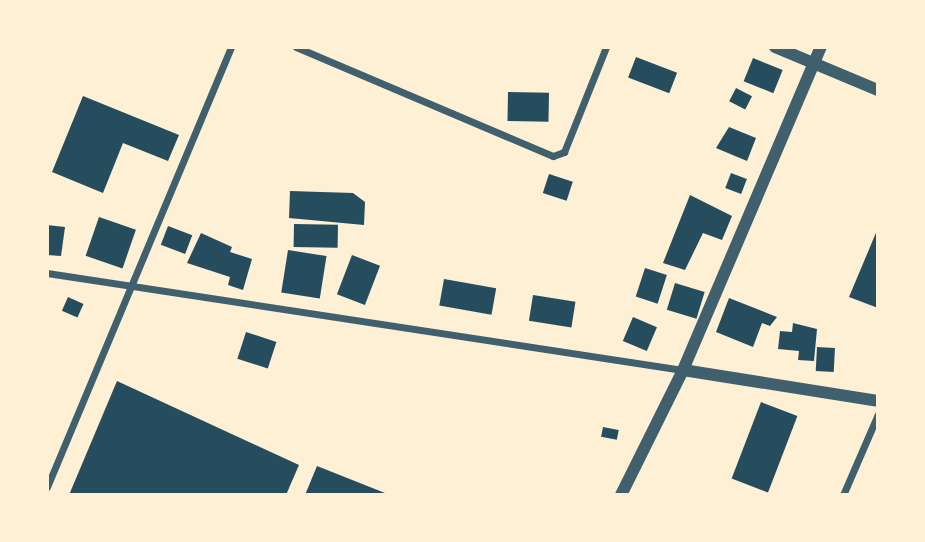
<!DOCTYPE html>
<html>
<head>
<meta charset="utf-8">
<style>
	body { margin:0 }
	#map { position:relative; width:925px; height:542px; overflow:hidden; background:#fdf0d5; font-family:"Source Sans 3",sans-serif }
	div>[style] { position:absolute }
	.building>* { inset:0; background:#264d5e; transform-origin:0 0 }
	.minor>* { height:7px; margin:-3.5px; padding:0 3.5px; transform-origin:3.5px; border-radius:3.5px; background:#3f606c }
	.tertiary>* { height:12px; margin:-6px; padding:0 6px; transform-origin:6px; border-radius:6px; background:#3f606c }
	span { translate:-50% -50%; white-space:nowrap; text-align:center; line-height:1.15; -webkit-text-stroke:6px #fdf0d5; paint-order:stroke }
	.frame { position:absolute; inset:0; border:49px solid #fdf0d5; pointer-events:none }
</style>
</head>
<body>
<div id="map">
	<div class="building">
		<i style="left:636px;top:57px;width:44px;height:22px;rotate:21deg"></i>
		<i style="left:753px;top:58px;width:32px;height:25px;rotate:22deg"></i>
		<i style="left:736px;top:88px;width:18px;height:15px;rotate:27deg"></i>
		<i style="left:508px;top:92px;width:41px;height:29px;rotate:1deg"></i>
		<i style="clip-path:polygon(83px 96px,179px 135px,168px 161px,123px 143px,103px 193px,52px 172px)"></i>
		<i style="clip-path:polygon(729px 127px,756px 138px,747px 161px,716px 148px)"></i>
		<i style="left:731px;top:173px;width:17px;height:16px;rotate:21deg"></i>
		<i style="left:549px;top:174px;width:25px;height:20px;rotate:18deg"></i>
		<i style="clip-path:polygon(290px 191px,353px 193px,365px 202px,364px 225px,289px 218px)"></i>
		<i style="clip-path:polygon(690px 195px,732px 216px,722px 240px,703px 233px,685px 270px,663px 263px)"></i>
		<i style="left:99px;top:217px;width:39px;height:41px;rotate:19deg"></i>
		<i style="left:294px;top:224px;width:44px;height:23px;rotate:1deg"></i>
		<i style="clip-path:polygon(47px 225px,65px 227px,61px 256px,47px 255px)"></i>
		<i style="left:168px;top:226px;width:26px;height:20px;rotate:21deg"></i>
		<i style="clip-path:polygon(878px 228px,878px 308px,849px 297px)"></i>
		<i style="clip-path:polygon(201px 233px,232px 247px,230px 252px,252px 259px,243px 290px,228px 285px,230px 277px,187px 263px)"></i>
		<i style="left:288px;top:250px;width:39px;height:43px;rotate:9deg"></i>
		<i style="left:352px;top:255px;width:30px;height:42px;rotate:21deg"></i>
		<i style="left:645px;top:268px;width:23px;height:30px;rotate:18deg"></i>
		<i style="left:444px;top:279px;width:53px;height:27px;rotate:10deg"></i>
		<i style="left:675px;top:283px;width:31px;height:28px;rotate:17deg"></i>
		<i style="left:533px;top:295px;width:43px;height:26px;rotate:9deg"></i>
		<i style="left:68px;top:297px;width:17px;height:15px;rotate:24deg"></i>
		<i style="clip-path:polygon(729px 298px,777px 317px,770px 326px,762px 323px,753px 347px,716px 332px)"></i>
		<i style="left:633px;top:317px;width:26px;height:26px;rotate:23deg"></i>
		<i style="clip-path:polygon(793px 323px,817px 329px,814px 361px,798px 360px,799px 351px,778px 349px,780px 331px,792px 332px)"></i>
		<i style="left:246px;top:332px;width:32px;height:28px;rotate:18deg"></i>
		<i style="left:817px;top:347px;width:18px;height:24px;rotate:3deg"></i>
		<i style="clip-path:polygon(117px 381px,299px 465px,286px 495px,69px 495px)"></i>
		<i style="left:761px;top:402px;width:39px;height:82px;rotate:21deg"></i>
		<i style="left:603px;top:427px;width:16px;height:10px;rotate:11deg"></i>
		<i style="clip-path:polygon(317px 466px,390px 495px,305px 495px)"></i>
	</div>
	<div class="minor">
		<i style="left:296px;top:47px;width:279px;rotate:23deg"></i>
		<i style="left:553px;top:156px;width:12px;rotate:-20deg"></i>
		<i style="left:564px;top:152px;width:113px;rotate:-68.2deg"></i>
		<i style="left:47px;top:273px;width:643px;rotate:8.67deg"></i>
		<i style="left:47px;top:487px;width:477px;rotate:-67.3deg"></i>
		<i style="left:843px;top:495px;width:88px;rotate:-66.6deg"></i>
	</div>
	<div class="tertiary">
		<i style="left:775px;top:47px;width:112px;rotate:22.7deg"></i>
		<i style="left:683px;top:370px;width:197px;rotate:9deg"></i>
		<i style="left:621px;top:495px;width:140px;rotate:-63.6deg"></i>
		<i style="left:683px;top:370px;width:351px;rotate:-66.9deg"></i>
	</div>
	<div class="frame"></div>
</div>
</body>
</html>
